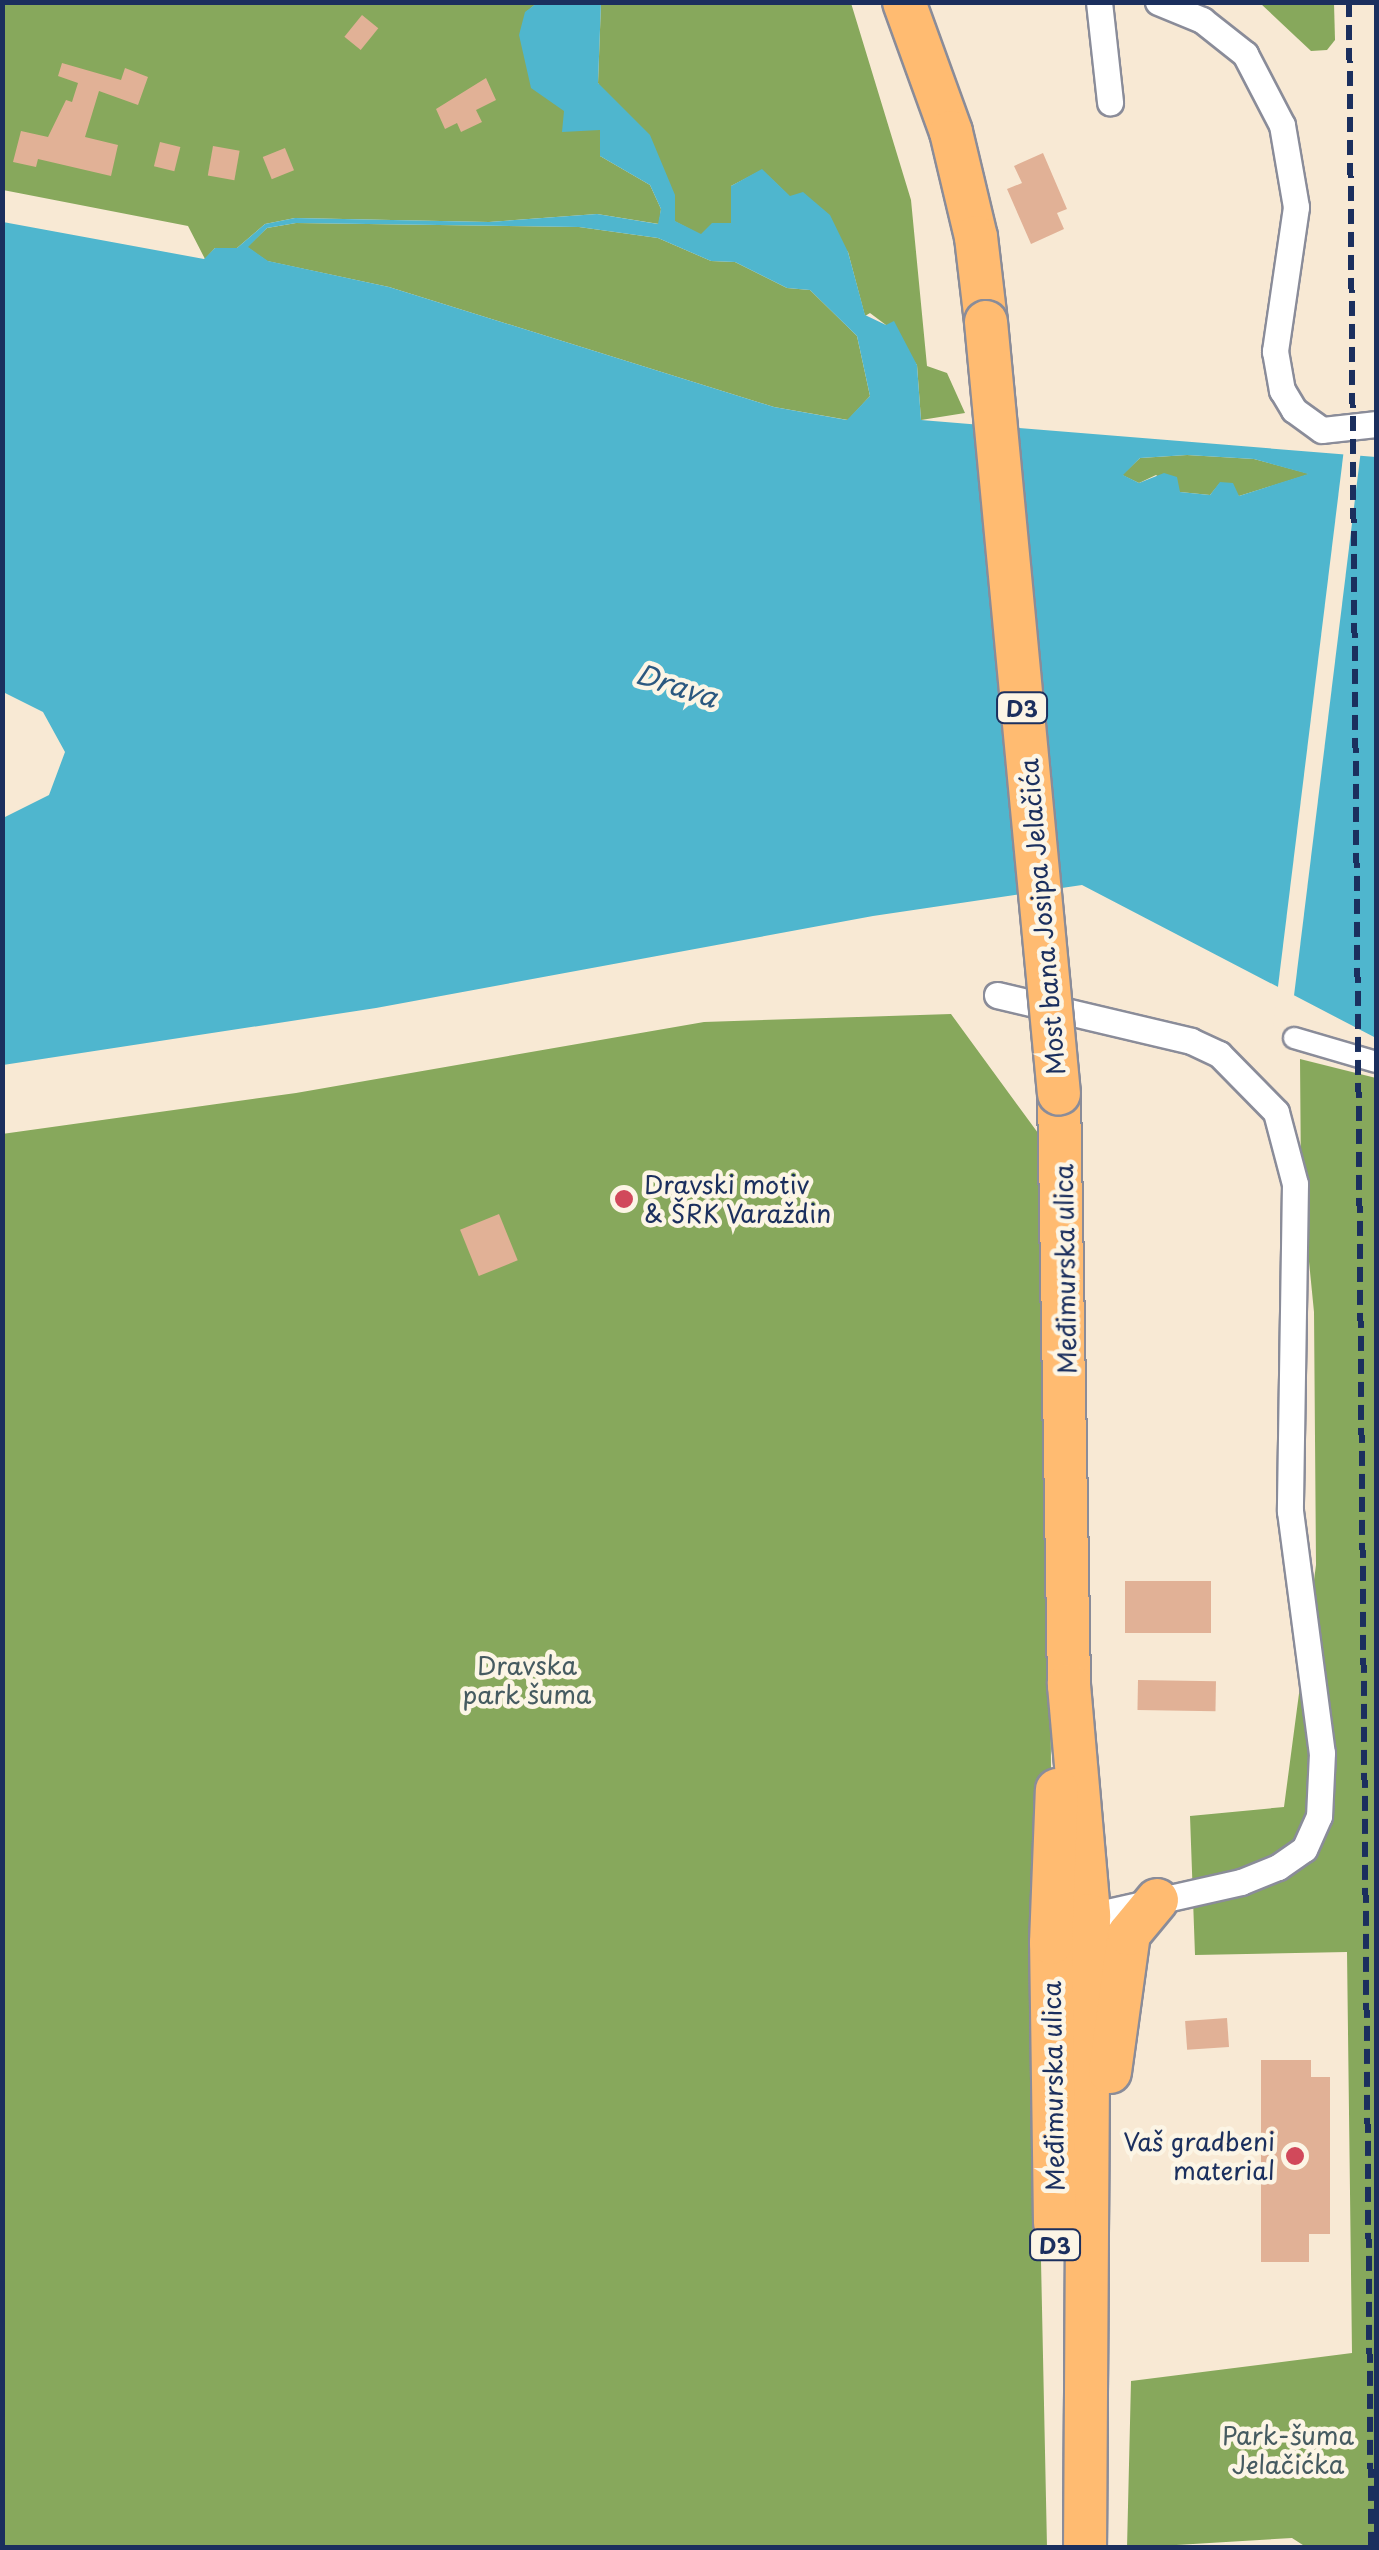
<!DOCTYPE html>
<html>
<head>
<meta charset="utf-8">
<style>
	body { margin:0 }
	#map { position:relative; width:1379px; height:2550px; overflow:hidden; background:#f8e9d4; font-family:"Playpen Sans",sans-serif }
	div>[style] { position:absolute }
	.forest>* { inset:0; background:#87a85c }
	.water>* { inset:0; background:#4fb6ce }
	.pier>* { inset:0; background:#f8e9d4; transform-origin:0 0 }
	.building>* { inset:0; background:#e1b196; transform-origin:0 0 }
	.roads { filter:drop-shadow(2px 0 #8a8c99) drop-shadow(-2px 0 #8a8c99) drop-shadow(0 2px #8a8c99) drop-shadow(0 -2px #8a8c99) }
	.pedestrian>* { height:20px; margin:-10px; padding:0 10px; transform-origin:10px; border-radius:10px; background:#fff }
	.minor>* { height:25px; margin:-12.5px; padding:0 12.5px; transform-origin:12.5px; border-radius:12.5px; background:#fff }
	.primary>* { height:42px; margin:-21px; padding:0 21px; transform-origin:21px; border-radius:21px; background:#ffbb71 }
	.rail>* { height:6px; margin-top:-3px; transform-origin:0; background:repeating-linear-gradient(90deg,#1b2f5e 0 15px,transparent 0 23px) }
	.bridges { filter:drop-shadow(2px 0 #8a8c99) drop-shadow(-2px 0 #8a8c99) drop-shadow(0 2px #8a8c99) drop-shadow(0 -2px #8a8c99) }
	.primary-bridge>* { height:42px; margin:-21px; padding:0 21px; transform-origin:21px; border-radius:21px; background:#ffbb71 }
	.dots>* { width:28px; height:28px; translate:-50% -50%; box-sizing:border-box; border:5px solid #fcf5e5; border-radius:50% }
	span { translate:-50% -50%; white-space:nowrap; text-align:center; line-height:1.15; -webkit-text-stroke:9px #fcf5e5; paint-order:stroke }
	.shield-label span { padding:2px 8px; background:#fcf5e5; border:2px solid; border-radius:8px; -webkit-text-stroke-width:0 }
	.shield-label { font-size:22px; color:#1b2f5e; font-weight:700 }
	.street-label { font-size:25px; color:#1b2f5e }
	.poi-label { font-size:25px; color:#1b2f5e }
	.left { translate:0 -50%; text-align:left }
	.right { translate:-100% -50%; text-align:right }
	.park-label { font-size:25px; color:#465b61 }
	.water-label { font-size:28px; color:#2b5880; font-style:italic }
	.frame { position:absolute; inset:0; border:5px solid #1b2f5e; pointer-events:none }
</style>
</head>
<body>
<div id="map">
	<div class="forest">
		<i style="clip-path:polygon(2px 3px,537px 3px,525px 13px,600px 130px,600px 156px,650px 185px,661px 209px,659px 224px,597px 214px,489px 222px,295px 218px,265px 224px,237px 248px,215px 248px,205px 259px,188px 226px,3px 190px)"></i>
		<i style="clip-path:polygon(601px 3px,851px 3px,911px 200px,927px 366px,947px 373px,965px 413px,921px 420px,917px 365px,886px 325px,870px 313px,865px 316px,848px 252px,762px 170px,731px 186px,731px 223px,701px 235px,674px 221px,598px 83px)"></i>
		<i style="clip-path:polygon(1260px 3px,1334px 3px,1335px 40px,1327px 50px,1311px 51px)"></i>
		<i style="clip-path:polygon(296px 223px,579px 227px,658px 238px,711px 261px,735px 262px,787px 288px,810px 290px,857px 336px,870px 396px,848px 420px,774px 407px,389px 287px,267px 261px,247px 247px,267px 228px)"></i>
		<i style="clip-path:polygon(1187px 455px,1254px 459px,1310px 474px,1239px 496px,1220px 483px,1210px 495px,1180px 492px,1156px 475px,1139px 483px,1122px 475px,1140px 458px)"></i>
		<i style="clip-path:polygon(951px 1014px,1038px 1133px,1048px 1227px,1051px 1771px,1035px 1974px,1047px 2547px,3px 2547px,2px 1134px,296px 1093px,704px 1022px)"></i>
		<i style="clip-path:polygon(1300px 1059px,1376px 1078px,1376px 2547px,1306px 2547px,1292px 2538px,1127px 2548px,1131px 2381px,1352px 2353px,1347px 1952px,1195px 1955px,1190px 1816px,1284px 1807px,1316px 1565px,1314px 1312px,1301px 1181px)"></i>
	</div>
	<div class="water">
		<i style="clip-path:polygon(evenodd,537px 3px,601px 3px,598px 83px,650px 135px,675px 195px,675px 221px,701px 234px,712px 223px,731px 223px,731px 186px,762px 169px,790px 196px,803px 192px,830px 215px,848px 252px,865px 315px,886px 325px,894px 321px,917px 365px,921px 420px,1376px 457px,1376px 1038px,1082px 885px,873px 916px,376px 1008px,3px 1065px,3px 818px,49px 795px,65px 752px,43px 712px,3px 692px,3px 222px,204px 259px,215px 248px,237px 248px,265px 224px,295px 218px,489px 222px,597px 214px,658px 224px,661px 209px,650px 185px,600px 156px,600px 130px,562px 132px,564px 111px,531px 88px,519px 35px,525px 12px,537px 3px,296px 223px,579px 227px,658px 238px,711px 261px,735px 262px,787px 288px,810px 290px,857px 336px,870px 396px,847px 420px,774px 407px,389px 287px,268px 261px,248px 247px,267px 228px,296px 223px,537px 3px,1187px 455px,1254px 459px,1308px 474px,1239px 496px,1233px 483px,1220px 482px,1210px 495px,1180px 492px,1177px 477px,1164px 473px,1139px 483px,1123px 475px,1140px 458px,1187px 455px)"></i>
	</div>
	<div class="pier">
		<i style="left:1344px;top:449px;width:17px;height:582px;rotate:7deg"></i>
	</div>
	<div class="building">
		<i style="left:362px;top:15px;width:21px;height:28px;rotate:39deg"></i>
		<i style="clip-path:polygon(62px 63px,121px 80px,125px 68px,148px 77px,138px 105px,99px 91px,85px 137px,118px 145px,111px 176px,38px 159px,36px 167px,13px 162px,21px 131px,48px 137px,66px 100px,72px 102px,78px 83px,58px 76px)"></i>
		<i style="clip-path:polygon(486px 78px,496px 100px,476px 110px,482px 122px,461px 132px,457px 123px,445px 129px,436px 109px)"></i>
		<i style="left:160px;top:142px;width:21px;height:25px;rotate:14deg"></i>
		<i style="left:213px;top:146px;width:27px;height:30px;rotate:10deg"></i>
		<i style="left:285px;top:148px;width:24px;height:24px;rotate:68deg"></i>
		<i style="clip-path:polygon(1043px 153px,1067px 209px,1057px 213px,1064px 229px,1031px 244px,1007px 189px,1022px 183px,1014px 166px)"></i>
		<i style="left:499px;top:1214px;width:50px;height:42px;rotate:68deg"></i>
		<i style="left:1211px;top:1581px;width:52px;height:86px;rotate:90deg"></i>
		<i style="left:1138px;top:1680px;width:78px;height:30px;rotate:1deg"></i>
		<i style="left:1227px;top:2018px;width:29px;height:42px;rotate:86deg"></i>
		<i style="clip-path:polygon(1261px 2060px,1311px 2060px,1311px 2077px,1330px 2077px,1330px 2234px,1309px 2234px,1309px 2262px,1261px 2262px)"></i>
	</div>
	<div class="roads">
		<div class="pedestrian">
			<i style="left:1294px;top:1038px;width:85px;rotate:16.3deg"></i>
		</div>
		<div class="minor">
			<i style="left:1099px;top:2px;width:101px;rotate:83.7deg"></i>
			<i style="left:1158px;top:2px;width:48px;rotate:22.2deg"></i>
			<i style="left:1202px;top:20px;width:55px;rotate:38.3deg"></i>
			<i style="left:1245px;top:54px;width:80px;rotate:62.5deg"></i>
			<i style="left:1282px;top:125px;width:83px;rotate:80.3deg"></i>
			<i style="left:1296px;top:207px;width:146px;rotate:98.3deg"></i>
			<i style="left:1275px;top:351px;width:40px;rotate:80deg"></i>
			<i style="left:1282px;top:390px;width:23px;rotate:59deg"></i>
			<i style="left:1294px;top:410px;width:34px;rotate:36deg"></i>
			<i style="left:1322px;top:430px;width:54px;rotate:-6.3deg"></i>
			<i style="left:997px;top:995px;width:199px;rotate:13.3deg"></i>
			<i style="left:1191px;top:1041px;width:31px;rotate:25deg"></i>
			<i style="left:1219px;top:1054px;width:81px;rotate:45.5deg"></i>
			<i style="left:1276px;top:1112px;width:74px;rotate:75.2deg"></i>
			<i style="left:1295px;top:1184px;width:327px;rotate:90.9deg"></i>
			<i style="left:1290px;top:1511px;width:244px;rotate:82.5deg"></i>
			<i style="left:1322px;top:1753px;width:63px;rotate:92.7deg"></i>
			<i style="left:1319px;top:1816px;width:36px;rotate:114deg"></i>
			<i style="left:1304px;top:1849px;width:32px;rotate:145deg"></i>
			<i style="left:1278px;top:1867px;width:40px;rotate:158deg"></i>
			<i style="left:1241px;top:1882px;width:164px;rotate:167.3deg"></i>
		</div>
		<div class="primary">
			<i style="left:904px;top:2px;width:138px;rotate:70.1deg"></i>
			<i style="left:951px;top:132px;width:108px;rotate:76.6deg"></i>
			<i style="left:976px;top:237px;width:86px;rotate:83.3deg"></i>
			<i style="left:1059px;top:1094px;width:591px;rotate:89.03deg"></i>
			<i style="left:1069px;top:1685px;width:231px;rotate:85deg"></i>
			<i style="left:1089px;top:1915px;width:633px;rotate:90.36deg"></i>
			<i style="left:1110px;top:2072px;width:139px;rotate:-82.2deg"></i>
			<i style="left:1129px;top:1934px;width:44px;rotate:-50.5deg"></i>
			<i style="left:1055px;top:2223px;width:280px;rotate:-90.8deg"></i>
			<i style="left:1051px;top:1943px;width:153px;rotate:-87.8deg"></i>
		</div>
	</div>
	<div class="rail">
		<i style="left:1349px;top:2px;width:2546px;rotate:89.5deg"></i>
	</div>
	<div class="bridges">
		<div class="primary-bridge">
			<i style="left:986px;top:322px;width:775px;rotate:84.6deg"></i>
		</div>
	</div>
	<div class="dots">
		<i style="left:624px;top:1199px;background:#d1495b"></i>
		<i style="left:1295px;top:2156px;background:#d1495b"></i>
	</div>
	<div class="shield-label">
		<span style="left:1022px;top:708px">D3</span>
		<span style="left:1055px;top:2245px">D3</span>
	</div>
	<div class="street-label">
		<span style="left:1042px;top:917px;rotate:-95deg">Most bana Josipa Jelačića</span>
		<span style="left:1065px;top:1269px;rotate:-91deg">Međimurska ulica</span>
		<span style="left:1053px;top:2086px;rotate:-91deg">Međimurska ulica</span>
	</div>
	<div class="poi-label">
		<span class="left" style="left:644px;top:1199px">Dravski motiv<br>&amp; ŠRK Varaždin</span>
		<span class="right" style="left:1275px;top:2156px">Vaš gradbeni<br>material</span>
	</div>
	<div class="park-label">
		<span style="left:527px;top:1680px">Dravska<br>park šuma</span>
		<span style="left:1288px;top:2450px">Park-šuma<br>Jelačićka</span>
	</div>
	<div class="water-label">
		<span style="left:677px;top:685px;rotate:18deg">Drava</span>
	</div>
	<div class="frame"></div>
</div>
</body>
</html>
